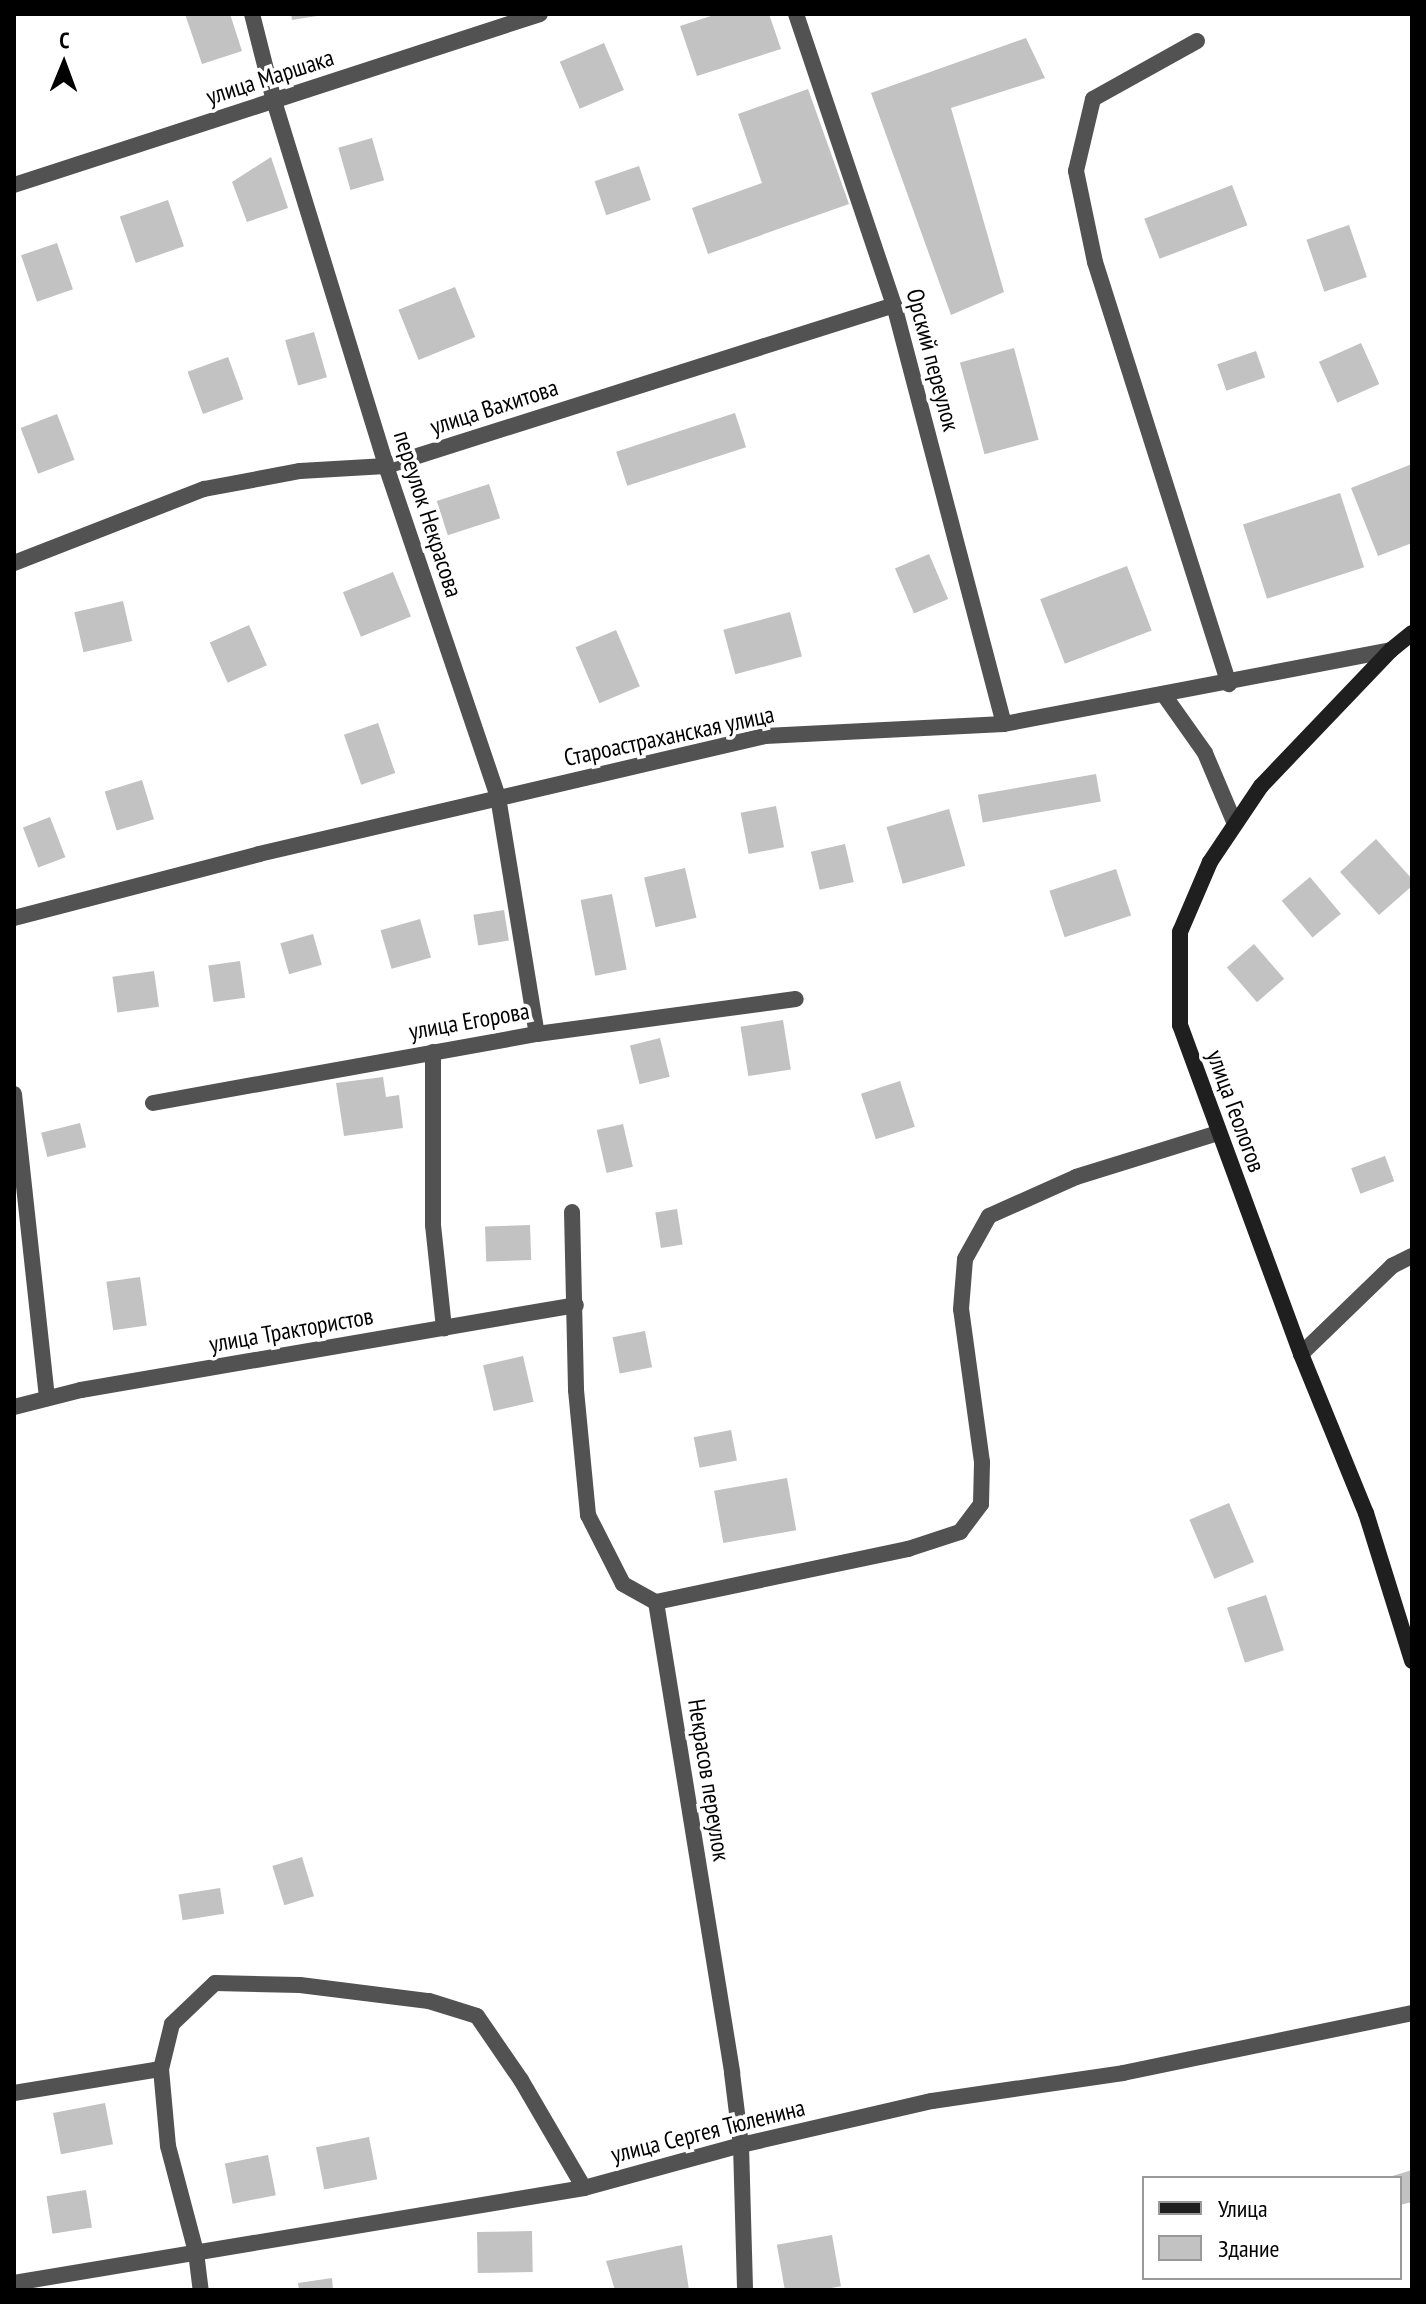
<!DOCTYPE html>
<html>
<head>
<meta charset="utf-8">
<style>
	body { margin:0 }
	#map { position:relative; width:1426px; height:2304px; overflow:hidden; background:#fff; font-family:"PT Sans Narrow",sans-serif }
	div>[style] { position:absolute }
	.building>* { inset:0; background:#c2c2c2; transform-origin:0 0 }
	.lane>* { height:16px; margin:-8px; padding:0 8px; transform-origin:8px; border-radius:8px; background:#525252 }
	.street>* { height:16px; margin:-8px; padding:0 8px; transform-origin:8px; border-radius:8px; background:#525252 }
	.secondary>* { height:16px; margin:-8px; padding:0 8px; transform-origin:8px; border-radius:8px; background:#1f1f1f }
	span { translate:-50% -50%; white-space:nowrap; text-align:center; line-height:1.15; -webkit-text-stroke:7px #fff; paint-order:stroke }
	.street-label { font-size:24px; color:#000 }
	.frame { position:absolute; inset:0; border:16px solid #000; pointer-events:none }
	.legend { position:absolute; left:1142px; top:2176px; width:260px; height:104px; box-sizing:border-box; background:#fff; border:2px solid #999; margin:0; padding:10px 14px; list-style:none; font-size:24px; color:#000 }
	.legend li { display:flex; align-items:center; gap:16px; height:40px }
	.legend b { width:40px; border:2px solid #999 }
	.north { position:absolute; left:24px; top:24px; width:80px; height:80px; -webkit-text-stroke:6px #fff; paint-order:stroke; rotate:1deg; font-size:22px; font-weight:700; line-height:32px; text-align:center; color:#000 }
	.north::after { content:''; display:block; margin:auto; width:28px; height:36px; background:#000; clip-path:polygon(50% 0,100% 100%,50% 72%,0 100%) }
</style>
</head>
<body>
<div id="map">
	<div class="building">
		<i style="clip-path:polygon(185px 14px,230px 14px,242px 51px,202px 64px)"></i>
		<i style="clip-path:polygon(291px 14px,317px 14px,317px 16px,292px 20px)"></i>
		<i style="clip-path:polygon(717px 14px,769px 14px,781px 49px,697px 76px,680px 26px)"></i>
		<i style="clip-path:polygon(1026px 38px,1045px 78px,951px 108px,1004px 292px,951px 315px,871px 93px)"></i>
		<i style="left:604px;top:43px;width:51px;height:48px;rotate:67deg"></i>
		<i style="clip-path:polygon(808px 89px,849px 204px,708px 254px,692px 208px,762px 183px,738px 114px)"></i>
		<i style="left:372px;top:138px;width:44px;height:35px;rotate:74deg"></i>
		<i style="clip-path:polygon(271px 157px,288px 208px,247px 222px,232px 182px)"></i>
		<i style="left:639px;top:166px;width:36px;height:47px;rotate:71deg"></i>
		<i style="left:1232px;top:185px;width:43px;height:94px;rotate:69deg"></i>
		<i style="left:168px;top:200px;width:49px;height:51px;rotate:71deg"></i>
		<i style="left:1349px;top:225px;width:55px;height:45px;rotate:71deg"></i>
		<i style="left:57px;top:243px;width:49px;height:38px;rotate:71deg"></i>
		<i style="left:455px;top:287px;width:54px;height:61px;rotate:68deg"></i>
		<i style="left:314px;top:332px;width:47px;height:30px;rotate:74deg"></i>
		<i style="left:1361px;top:343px;width:45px;height:46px;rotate:66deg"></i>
		<i style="left:1014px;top:348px;width:95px;height:56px;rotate:75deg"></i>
		<i style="left:1256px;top:351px;width:28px;height:41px;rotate:71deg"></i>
		<i style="left:228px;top:357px;width:45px;height:43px;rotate:70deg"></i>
		<i style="left:735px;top:413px;width:36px;height:125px;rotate:72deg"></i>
		<i style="left:57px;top:414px;width:49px;height:39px;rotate:69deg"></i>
		<i style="clip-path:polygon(1412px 464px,1412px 543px,1378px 556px,1351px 488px)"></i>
		<i style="left:489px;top:484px;width:36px;height:55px;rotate:72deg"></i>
		<i style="left:1340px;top:493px;width:78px;height:102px;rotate:72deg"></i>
		<i style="left:929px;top:554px;width:49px;height:37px;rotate:67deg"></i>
		<i style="left:1127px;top:566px;width:69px;height:93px;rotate:69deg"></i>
		<i style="left:393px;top:572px;width:48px;height:54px;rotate:68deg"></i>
		<i style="left:123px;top:601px;width:41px;height:50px;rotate:77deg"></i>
		<i style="left:790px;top:612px;width:46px;height:69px;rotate:75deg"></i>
		<i style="left:249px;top:625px;width:44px;height:43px;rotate:66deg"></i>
		<i style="left:616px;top:630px;width:61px;height:44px;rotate:67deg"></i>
		<i style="left:378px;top:723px;width:53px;height:36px;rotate:71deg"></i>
		<i style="left:1096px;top:774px;width:28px;height:120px;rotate:80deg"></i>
		<i style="left:142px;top:780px;width:41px;height:39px;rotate:73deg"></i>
		<i style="left:776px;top:806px;width:42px;height:36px;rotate:79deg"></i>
		<i style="left:949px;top:809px;width:59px;height:65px;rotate:74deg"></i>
		<i style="left:50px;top:817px;width:43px;height:29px;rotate:69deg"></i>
		<i style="clip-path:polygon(1376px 839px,1412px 879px,1412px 886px,1379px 915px,1340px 872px)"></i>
		<i style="left:845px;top:844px;width:39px;height:35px;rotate:77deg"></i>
		<i style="left:685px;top:868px;width:51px;height:42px;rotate:77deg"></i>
		<i style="left:1116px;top:869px;width:49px;height:70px;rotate:72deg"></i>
		<i style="left:1310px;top:877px;width:48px;height:37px;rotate:50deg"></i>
		<i style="left:612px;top:894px;width:77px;height:32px;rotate:79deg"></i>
		<i style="left:504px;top:910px;width:31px;height:31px;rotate:81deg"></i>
		<i style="left:420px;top:919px;width:40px;height:41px;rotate:74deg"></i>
		<i style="left:313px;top:934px;width:32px;height:34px;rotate:74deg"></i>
		<i style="left:1254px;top:944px;width:46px;height:36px;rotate:49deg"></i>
		<i style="left:240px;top:961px;width:37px;height:32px;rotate:82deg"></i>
		<i style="left:154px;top:971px;width:36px;height:42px;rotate:82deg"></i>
		<i style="left:783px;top:1020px;width:50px;height:43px;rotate:81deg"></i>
		<i style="left:660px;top:1038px;width:40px;height:31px;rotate:76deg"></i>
		<i style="clip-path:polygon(383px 1077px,386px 1097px,399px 1095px,403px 1128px,344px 1136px,336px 1083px)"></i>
		<i style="left:900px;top:1081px;width:48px;height:41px;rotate:72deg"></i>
		<i style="left:80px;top:1123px;width:25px;height:40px;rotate:76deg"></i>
		<i style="left:623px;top:1124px;width:44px;height:27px;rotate:77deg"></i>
		<i style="left:1385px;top:1156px;width:27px;height:36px;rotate:70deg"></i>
		<i style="left:677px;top:1209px;width:36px;height:22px;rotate:81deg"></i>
		<i style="left:530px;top:1225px;width:35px;height:45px;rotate:88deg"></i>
		<i style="left:140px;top:1277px;width:49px;height:34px;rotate:82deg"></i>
		<i style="left:645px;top:1331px;width:37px;height:33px;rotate:79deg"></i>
		<i style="left:523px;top:1356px;width:47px;height:41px;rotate:77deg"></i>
		<i style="left:731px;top:1430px;width:31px;height:38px;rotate:79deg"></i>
		<i style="left:787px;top:1478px;width:53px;height:74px;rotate:80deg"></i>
		<i style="left:1229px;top:1503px;width:64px;height:43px;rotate:67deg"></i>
		<i style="left:1266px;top:1595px;width:58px;height:41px;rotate:72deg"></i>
		<i style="left:302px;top:1857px;width:41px;height:31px;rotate:73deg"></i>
		<i style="left:220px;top:1888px;width:26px;height:42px;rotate:81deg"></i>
		<i style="left:105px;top:2103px;width:42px;height:53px;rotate:79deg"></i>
		<i style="left:369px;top:2137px;width:43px;height:54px;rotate:79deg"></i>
		<i style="left:268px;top:2155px;width:41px;height:44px;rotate:79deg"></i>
		<i style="clip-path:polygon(1412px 2170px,1412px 2202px,1400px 2205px,1400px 2178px,1389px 2177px)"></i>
		<i style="left:86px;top:2190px;width:38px;height:40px;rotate:81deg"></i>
		<i style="left:532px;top:2231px;width:41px;height:55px;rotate:89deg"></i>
		<i style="left:832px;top:2235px;width:52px;height:56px;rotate:80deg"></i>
		<i style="clip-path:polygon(682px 2245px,689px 2290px,615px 2290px,606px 2261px)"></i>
		<i style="clip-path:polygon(332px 2278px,333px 2290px,299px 2290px,298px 2283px)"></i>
	</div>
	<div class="lane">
		<i style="left:1197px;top:41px;width:119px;rotate:150.9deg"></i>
		<i style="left:1093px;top:99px;width:74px;rotate:103.3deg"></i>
		<i style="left:1076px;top:171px;width:93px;rotate:78.2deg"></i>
		<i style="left:1095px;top:262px;width:443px;rotate:72.4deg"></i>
		<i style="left:433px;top:1052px;width:173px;rotate:90deg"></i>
		<i style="left:433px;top:1225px;width:104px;rotate:83.9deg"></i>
		<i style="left:14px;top:1094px;width:306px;rotate:83.8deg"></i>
		<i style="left:153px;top:1103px;width:390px;rotate:-10.2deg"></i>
		<i style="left:537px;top:1034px;width:261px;rotate:-7.7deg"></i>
		<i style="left:572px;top:1212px;width:178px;rotate:88.7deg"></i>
		<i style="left:576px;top:1390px;width:126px;rotate:84.5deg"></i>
		<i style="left:588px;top:1515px;width:77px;rotate:63.1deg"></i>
		<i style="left:623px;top:1584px;width:38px;rotate:29deg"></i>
		<i style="left:656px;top:1602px;width:477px;rotate:80.8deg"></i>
		<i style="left:732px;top:2073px;width:73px;rotate:82.9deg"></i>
		<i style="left:741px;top:2145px;width:145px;rotate:88.4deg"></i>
		<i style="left:656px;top:1602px;width:258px;rotate:-11.9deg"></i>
		<i style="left:908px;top:1549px;width:55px;rotate:-18.1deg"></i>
		<i style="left:960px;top:1532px;width:35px;rotate:-53deg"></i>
		<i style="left:981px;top:1504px;width:42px;rotate:-88.6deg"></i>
		<i style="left:982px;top:1462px;width:154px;rotate:-97.8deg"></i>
		<i style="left:961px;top:1309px;width:50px;rotate:-85.4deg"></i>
		<i style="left:965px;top:1259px;width:49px;rotate:-60.8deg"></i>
		<i style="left:989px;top:1216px;width:95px;rotate:-24.1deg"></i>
		<i style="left:1076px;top:1177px;width:149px;rotate:-17.2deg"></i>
		<i style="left:161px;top:2069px;width:77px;rotate:84.8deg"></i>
		<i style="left:168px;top:2146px;width:110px;rotate:75.2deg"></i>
		<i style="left:14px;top:2093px;width:149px;rotate:-9.3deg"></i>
		<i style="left:161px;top:2069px;width:46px;rotate:-76.3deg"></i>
		<i style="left:172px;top:2024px;width:59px;rotate:-43.6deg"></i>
		<i style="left:215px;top:1983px;width:85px;rotate:1.3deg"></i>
		<i style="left:300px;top:1985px;width:130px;rotate:7.1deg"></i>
		<i style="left:429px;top:2001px;width:50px;rotate:17.4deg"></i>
		<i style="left:477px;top:2016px;width:78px;rotate:55.5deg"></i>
		<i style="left:521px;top:2080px;width:125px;rotate:59.7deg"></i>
	</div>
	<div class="street">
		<i style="left:252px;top:14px;width:90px;rotate:75.8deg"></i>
		<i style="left:274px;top:101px;width:382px;rotate:72.9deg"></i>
		<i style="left:386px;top:466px;width:349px;rotate:71.3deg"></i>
		<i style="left:498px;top:797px;width:240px;rotate:80.7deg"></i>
		<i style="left:796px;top:14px;width:307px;rotate:71.4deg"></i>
		<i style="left:894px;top:305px;width:433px;rotate:75.3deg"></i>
		<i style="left:14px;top:185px;width:553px;rotate:-18.01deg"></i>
		<i style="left:14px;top:563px;width:204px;rotate:-21.3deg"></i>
		<i style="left:204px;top:489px;width:98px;rotate:-10.6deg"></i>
		<i style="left:300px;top:471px;width:86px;rotate:-3.3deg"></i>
		<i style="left:386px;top:466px;width:533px;rotate:-17.58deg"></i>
		<i style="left:1164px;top:695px;width:71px;rotate:54.7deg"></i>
		<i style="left:1205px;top:753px;width:77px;rotate:67.1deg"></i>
		<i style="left:14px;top:918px;width:253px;rotate:-14.6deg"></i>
		<i style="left:259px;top:854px;width:520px;rotate:-13.13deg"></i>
		<i style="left:765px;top:736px;width:239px;rotate:-2.9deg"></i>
		<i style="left:1004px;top:724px;width:394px;rotate:-10.8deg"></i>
		<i style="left:1301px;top:1354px;width:127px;rotate:-44deg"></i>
		<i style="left:1392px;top:1266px;width:22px;rotate:-27deg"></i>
		<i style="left:14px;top:1407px;width:69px;rotate:-14.2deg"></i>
		<i style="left:81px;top:1390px;width:502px;rotate:-9.74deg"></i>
		<i style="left:196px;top:2252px;width:38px;rotate:83deg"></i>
		<i style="left:14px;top:2283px;width:578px;rotate:-9.46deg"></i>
		<i style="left:584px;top:2188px;width:163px;rotate:-15.3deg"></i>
		<i style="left:741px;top:2145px;width:196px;rotate:-13deg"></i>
		<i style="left:932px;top:2101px;width:193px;rotate:-8.3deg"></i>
		<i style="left:1123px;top:2073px;width:295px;rotate:-11.7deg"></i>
	</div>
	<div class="secondary">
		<i style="left:1412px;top:633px;width:27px;rotate:141deg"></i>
		<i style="left:1391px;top:650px;width:188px;rotate:133.7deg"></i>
		<i style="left:1261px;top:786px;width:92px;rotate:123.9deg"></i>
		<i style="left:1210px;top:862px;width:76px;rotate:113.2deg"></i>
		<i style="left:1180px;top:932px;width:93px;rotate:90deg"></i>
		<i style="left:1180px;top:1025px;width:351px;rotate:69.8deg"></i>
		<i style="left:1301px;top:1354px;width:172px;rotate:67.8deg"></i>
		<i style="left:1366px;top:1513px;width:155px;rotate:72.7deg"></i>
	</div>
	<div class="street-label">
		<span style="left:270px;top:77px;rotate:-18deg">улица Маршака</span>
		<span style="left:933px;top:360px;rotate:75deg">Орский переулок</span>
		<span style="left:494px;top:407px;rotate:-18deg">улица Вахитова</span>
		<span style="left:428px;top:514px;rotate:72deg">переулок Некрасова</span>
		<span style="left:669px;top:736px;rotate:-12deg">Староастраханская улица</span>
		<span style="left:469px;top:1021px;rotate:-10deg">улица Егорова</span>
		<span style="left:1236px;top:1111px;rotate:70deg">улица Геологов</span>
		<span style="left:291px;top:1330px;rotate:-10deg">улица Трактористов</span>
		<span style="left:709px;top:1780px;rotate:81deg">Некрасов переулок</span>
		<span style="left:708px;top:2131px;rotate:-14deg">улица Сергея Тюленина</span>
	</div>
	<div class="frame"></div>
	<ul class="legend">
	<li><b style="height:10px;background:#1f1f1f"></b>Улица</li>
	<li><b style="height:22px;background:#c2c2c2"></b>Здание</li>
	</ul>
	<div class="north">С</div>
</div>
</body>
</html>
